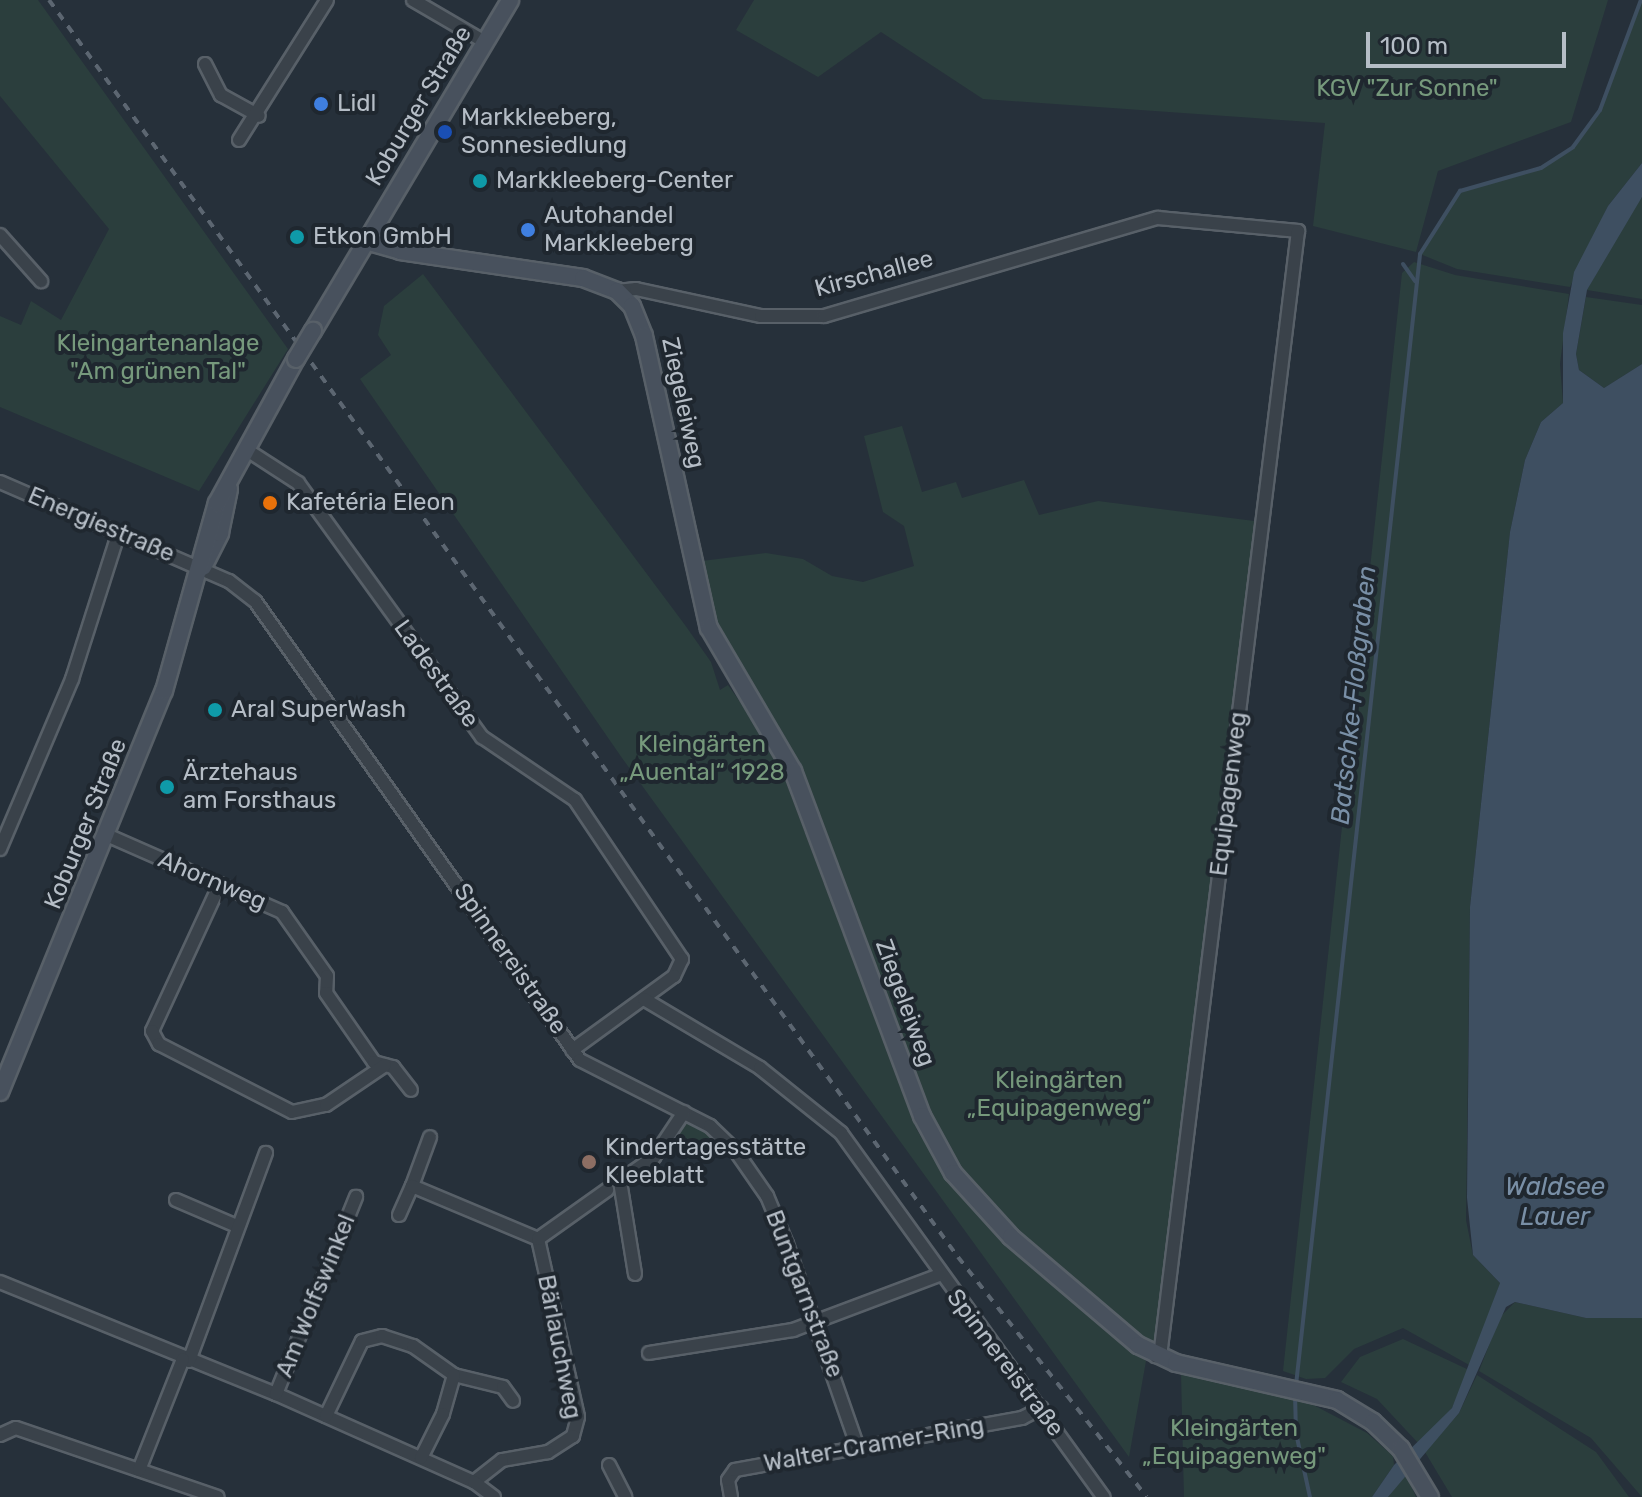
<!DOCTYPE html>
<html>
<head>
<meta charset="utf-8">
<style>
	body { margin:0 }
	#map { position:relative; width:1642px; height:1497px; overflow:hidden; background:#26303a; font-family:Rubik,sans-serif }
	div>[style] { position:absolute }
	.green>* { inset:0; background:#2b3e3d }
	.water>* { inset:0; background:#3e4f61 }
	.stream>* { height:4px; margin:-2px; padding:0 2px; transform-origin:2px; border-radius:2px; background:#3e4f61 }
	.roads { filter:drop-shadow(2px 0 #586068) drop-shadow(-2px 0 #586068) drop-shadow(0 2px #586068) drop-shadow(0 -2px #586068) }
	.minor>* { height:12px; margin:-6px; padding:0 6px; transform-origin:6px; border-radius:6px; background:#3a424a }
	.secondary>* { height:16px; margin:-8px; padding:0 8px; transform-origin:8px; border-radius:8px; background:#48515d }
	.rail>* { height:4px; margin-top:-2px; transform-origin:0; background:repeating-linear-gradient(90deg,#5c6671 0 8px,transparent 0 16px) }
	.bridges { filter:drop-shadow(2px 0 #586068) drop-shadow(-2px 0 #586068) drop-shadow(0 2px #586068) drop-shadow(0 -2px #586068) }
	.secondary-bridge>* { height:16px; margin:-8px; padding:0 8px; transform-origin:8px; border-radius:8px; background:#48515d }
	.dots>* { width:22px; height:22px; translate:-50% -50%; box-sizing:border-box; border:4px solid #1f272f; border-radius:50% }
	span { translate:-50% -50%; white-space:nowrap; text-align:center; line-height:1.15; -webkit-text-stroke:8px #1f272f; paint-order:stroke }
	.park-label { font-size:24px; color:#76997c }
	.poi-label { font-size:24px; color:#b5bdc6 }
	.left { translate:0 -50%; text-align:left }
	.street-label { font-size:24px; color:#b5bdc6 }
	.water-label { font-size:26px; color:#798fa6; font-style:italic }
	.scale { position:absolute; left:1366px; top:32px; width:200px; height:36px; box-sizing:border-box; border:4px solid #b5bdc6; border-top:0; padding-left:10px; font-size:24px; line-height:28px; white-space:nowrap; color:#b5bdc6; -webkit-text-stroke:6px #1f272f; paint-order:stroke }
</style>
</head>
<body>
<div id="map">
	<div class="green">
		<i style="clip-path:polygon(0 0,38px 0,288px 349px,199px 491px,0 407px,0 316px,21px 325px,31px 301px,61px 320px,109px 229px,0 96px)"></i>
		<i style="clip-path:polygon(754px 0,1608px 0,1571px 122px,1438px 171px,1416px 252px,1313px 226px,1325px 123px,983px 99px,881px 32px,818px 77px,736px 30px)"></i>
		<i style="clip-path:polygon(1642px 0,1642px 163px,1608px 206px,1570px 287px,1457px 269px,1420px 254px,1460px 191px,1541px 168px,1573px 147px,1600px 110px)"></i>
		<i style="clip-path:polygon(1642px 197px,1642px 299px,1587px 290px,1626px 217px)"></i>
		<i style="clip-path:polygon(1414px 262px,1455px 275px,1569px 294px,1560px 364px,1563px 403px,1541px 422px,1525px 460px,1510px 532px,1470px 907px,1466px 1220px,1473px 1255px,1500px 1283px,1471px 1366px,1403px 1328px,1354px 1349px,1325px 1378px,1306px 1379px,1283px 1371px,1402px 273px)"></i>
		<i style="clip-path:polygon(423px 274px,685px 625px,711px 662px,720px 690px,728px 685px,774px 750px,917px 1130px,950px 1183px,1025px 1263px,1146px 1361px,1129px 1457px,622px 758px,360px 379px,391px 355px,378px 335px,384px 306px)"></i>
		<i style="clip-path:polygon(1586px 297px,1642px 305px,1642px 364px,1604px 388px,1579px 370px,1576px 354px)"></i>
		<i style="clip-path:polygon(902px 426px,922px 492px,956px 482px,962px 498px,1024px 480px,1039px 515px,1098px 501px,1262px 522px,1156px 1356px,1070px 1290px,940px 1149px,793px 771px,720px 654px,694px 562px,766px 553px,803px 559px,832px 576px,863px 582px,914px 566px,904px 526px,883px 512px,864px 436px)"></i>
		<i style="clip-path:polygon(684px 1112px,722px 1137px,689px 1160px,666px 1139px)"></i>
		<i style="clip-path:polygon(1515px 1302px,1586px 1318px,1642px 1318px,1642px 1497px,1591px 1438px,1479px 1371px,1500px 1317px)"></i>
		<i style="clip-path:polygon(1403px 1339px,1469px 1370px,1452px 1408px,1419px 1444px,1377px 1399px,1341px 1382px,1360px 1357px)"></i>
		<i style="clip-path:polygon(1181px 1373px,1302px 1399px,1367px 1433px,1393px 1456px,1394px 1465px,1372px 1497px,1184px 1497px)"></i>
		<i style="clip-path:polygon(1477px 1375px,1596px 1452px,1629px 1497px,1452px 1497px,1425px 1452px,1459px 1413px)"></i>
		<i style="clip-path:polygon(1406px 1474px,1416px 1497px,1388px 1497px,1403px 1476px)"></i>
	</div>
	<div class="water">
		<i style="clip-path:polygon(1642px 163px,1642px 197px,1587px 290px,1576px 354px,1579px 370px,1604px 388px,1642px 364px,1642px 1318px,1586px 1318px,1515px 1302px,1506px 1307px,1459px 1413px,1388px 1497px,1372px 1497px,1394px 1465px,1452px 1408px,1500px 1283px,1473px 1255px,1467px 1198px,1470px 907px,1510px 532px,1525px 460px,1541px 422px,1563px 403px,1563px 333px,1574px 272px,1608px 206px)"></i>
	</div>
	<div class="stream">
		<i style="left:1403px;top:264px;width:21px;rotate:55deg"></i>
		<i style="left:1296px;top:1385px;width:1138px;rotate:-83.74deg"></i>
		<i style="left:1420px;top:254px;width:75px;rotate:-57.6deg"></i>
		<i style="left:1460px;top:191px;width:84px;rotate:-15.9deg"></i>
		<i style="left:1541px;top:168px;width:38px;rotate:-33deg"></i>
		<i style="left:1573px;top:147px;width:46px;rotate:-53.9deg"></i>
		<i style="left:1600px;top:110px;width:117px;rotate:-69.6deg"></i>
		<i style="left:1295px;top:1393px;width:40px;rotate:88.6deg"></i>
		<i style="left:1296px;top:1433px;width:66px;rotate:77.7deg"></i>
	</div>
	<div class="roads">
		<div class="minor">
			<i style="left:413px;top:0;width:83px;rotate:30.3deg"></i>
			<i style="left:205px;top:64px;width:35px;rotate:63deg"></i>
			<i style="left:221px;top:95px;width:43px;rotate:28.9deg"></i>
			<i style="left:239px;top:140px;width:165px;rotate:-57.8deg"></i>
			<i style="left:0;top:235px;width:62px;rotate:48.3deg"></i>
			<i style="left:617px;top:291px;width:19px;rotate:-6deg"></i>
			<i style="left:636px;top:289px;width:128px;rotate:12.2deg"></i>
			<i style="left:761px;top:316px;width:63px"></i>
			<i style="left:824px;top:316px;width:348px;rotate:-16.4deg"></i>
			<i style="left:1158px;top:218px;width:141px;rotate:5.3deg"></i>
			<i style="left:1298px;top:231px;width:1126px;rotate:96.99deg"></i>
			<i style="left:1161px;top:1349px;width:9px;rotate:126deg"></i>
			<i style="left:247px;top:450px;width:61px;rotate:32.9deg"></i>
			<i style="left:298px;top:483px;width:314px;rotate:54.1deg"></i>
			<i style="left:482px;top:737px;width:112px;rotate:34.1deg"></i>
			<i style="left:575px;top:800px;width:192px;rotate:56.1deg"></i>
			<i style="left:682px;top:959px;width:19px;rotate:115deg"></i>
			<i style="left:674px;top:976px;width:126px;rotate:144deg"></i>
			<i style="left:0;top:482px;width:249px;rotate:23.4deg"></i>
			<i style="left:229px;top:581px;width:33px;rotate:38deg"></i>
			<i style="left:255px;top:601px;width:562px;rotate:54.7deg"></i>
			<i style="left:580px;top:1060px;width:146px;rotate:26.9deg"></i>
			<i style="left:710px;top:1126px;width:35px;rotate:44deg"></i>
			<i style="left:735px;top:1150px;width:56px;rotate:55.2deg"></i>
			<i style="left:767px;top:1196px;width:52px;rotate:67.4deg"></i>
			<i style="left:787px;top:1244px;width:216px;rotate:70.8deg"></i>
			<i style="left:109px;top:836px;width:189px;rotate:23.7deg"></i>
			<i style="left:282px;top:912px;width:78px;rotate:54.9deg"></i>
			<i style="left:327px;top:976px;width:17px;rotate:93deg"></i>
			<i style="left:326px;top:993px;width:84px;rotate:55.2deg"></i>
			<i style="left:374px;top:1062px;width:20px;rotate:15deg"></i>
			<i style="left:393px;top:1067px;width:29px;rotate:52deg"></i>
			<i style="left:0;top:849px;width:185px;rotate:-67deg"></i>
			<i style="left:72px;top:679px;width:151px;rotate:-72.3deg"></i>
			<i style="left:220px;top:884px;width:162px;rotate:114.8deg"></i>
			<i style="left:152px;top:1031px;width:15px;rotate:62deg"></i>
			<i style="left:159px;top:1044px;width:149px;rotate:27.1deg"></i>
			<i style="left:292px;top:1112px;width:35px;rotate:-12deg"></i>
			<i style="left:326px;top:1105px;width:71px;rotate:-34.1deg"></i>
			<i style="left:644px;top:999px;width:135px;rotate:30.7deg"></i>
			<i style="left:760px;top:1068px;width:104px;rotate:38.7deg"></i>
			<i style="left:841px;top:1133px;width:449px;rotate:54.2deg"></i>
			<i style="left:412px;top:1186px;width:52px;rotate:-69.8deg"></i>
			<i style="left:176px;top:1200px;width:66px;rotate:23.1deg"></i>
			<i style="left:399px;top:1215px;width:32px;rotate:-66deg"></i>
			<i style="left:412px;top:1186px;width:137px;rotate:22.8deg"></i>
			<i style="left:538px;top:1239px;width:182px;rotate:77.3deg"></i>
			<i style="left:578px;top:1417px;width:20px;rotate:105deg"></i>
			<i style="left:573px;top:1436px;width:30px;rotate:147deg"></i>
			<i style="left:548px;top:1452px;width:47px;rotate:170.1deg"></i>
			<i style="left:502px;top:1460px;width:36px;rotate:142deg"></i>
			<i style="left:538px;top:1239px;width:85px;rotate:-35.4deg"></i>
			<i style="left:635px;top:1274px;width:94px;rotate:-99.2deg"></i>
			<i style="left:620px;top:1181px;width:42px;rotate:-35.2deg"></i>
			<i style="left:654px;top:1157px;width:54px;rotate:-56.3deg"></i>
			<i style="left:0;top:1282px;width:298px;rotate:22.1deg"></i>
			<i style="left:276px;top:1394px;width:217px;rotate:24deg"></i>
			<i style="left:474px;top:1482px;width:25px;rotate:37deg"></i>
			<i style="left:649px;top:1353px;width:146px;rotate:-9.1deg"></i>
			<i style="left:793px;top:1330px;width:156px;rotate:-20.6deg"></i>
			<i style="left:189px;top:1361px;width:222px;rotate:-69.7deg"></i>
			<i style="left:454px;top:1375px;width:50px;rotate:13.8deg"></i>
			<i style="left:503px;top:1387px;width:17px;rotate:54deg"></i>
			<i style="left:276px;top:1394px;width:213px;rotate:-67.9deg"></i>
			<i style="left:326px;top:1416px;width:83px;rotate:-64.4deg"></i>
			<i style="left:362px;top:1341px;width:21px;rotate:-14deg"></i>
			<i style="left:382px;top:1336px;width:33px;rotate:18deg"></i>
			<i style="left:413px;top:1346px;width:50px;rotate:35.3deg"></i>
			<i style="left:454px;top:1375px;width:41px;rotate:105.8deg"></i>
			<i style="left:443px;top:1414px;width:49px;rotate:116.6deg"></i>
			<i style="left:0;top:1435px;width:17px;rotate:-24deg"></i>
			<i style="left:16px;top:1428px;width:213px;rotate:18.9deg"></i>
			<i style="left:609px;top:1465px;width:36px;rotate:63deg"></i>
			<i style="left:139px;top:1470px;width:119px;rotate:-68.4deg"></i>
			<i style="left:731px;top:1497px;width:17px;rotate:-100deg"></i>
			<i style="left:728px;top:1480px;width:12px;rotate:-55deg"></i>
			<i style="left:735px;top:1470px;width:292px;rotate:-10.3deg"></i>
			<i style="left:1022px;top:1418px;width:22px;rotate:-27deg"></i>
		</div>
		<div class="secondary">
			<i style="left:366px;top:241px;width:35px;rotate:16deg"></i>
			<i style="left:400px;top:251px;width:185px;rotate:8.4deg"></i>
			<i style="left:583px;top:278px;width:36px;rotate:21deg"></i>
			<i style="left:617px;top:291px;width:21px;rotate:45deg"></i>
			<i style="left:632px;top:306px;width:32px;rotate:68deg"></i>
			<i style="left:644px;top:336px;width:299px;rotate:77.5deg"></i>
			<i style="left:709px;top:628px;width:166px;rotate:59.6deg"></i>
			<i style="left:793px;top:771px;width:368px;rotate:69.5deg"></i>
			<i style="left:922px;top:1116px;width:65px;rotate:61.5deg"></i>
			<i style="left:953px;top:1173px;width:86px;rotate:47.8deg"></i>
			<i style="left:1011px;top:1237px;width:167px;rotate:40.4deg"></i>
			<i style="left:1138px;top:1345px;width:42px;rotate:25.3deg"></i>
			<i style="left:1176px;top:1363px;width:165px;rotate:12.9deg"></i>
			<i style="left:1337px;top:1400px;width:42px;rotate:31.4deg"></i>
			<i style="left:1373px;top:1422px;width:39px;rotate:44deg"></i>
			<i style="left:1401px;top:1449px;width:56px;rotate:58.9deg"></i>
			<i style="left:313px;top:331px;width:385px;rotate:-59.2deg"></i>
			<i style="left:203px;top:567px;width:38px;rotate:-63deg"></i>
			<i style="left:220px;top:533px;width:45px;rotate:-78.4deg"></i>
			<i style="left:0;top:1092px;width:433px;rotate:-67.8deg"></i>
			<i style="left:164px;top:691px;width:195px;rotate:-74.3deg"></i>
			<i style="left:217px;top:503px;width:164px;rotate:-61.3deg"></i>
		</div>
	</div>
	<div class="rail">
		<i style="left:49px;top:0;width:1551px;rotate:54.13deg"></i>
		<i style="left:958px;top:1257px;width:305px;rotate:51.8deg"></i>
	</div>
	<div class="bridges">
		<div class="secondary-bridge">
			<i style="left:296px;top:359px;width:33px;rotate:-59deg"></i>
		</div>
	</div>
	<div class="dots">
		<i style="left:321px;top:104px;background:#3f7fe0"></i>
		<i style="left:445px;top:132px;background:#1a4fb4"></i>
		<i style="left:480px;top:181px;background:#0f9aa8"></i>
		<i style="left:528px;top:230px;background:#3f7fe0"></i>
		<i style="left:297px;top:237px;background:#0f9aa8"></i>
		<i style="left:270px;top:503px;background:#e8710a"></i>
		<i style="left:215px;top:710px;background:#0f9aa8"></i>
		<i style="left:167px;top:787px;background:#0f9aa8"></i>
		<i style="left:589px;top:1162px;background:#8d6e63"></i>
	</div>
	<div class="park-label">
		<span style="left:1407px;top:89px">KGV "Zur Sonne"</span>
		<span style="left:158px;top:358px">Kleingartenanlage<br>"Am grünen Tal"</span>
		<span style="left:702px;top:759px">Kleingärten<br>„Auental“ 1928</span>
		<span style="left:1059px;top:1095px">Kleingärten<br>„Equipagenweg“</span>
		<span style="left:1234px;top:1443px">Kleingärten<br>„Equipagenweg"</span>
	</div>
	<div class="poi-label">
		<span class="left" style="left:337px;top:104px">Lidl</span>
		<span class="left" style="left:461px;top:132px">Markkleeberg,<br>Sonnesiedlung</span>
		<span class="left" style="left:496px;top:181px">Markkleeberg-Center</span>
		<span class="left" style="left:544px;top:230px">Autohandel<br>Markkleeberg</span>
		<span class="left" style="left:313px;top:237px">Etkon GmbH</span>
		<span class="left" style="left:286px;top:503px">Kafetéria Eleon</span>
		<span class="left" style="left:231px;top:710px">Aral SuperWash</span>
		<span class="left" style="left:183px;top:787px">Ärztehaus<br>am Forsthaus</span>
		<span class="left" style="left:605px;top:1162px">Kindertagesstätte<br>Kleeblatt</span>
	</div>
	<div class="street-label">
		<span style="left:419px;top:106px;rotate:-59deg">Koburger Straße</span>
		<span style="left:874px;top:274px;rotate:-15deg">Kirschallee</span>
		<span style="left:683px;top:403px;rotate:78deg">Ziegeleiweg</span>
		<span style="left:101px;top:525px;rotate:23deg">Energiestraße</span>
		<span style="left:436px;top:674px;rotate:54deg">Ladestraße</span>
		<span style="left:1229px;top:794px;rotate:-83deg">Equipagenweg</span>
		<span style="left:86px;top:824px;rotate:-68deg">Koburger Straße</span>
		<span style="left:212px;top:881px;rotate:23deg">Ahornweg</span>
		<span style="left:510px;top:959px;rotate:55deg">Spinnereistraße</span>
		<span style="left:905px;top:1003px;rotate:70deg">Ziegeleiweg</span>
		<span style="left:804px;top:1294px;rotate:69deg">Buntgarnstraße</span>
		<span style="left:316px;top:1296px;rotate:-68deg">Am Wolfswinkel</span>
		<span style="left:559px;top:1347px;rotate:79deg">Bärlauchweg</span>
		<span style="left:1005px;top:1363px;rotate:53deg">Spinnereistraße</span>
		<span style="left:874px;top:1445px;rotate:-10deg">Walter-Cramer-Ring</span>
	</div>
	<div class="water-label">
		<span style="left:1354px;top:695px;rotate:-84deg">Batschke‐Floßgraben</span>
		<span style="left:1555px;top:1202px">Waldsee<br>Lauer</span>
	</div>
	<div class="scale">100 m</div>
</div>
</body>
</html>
